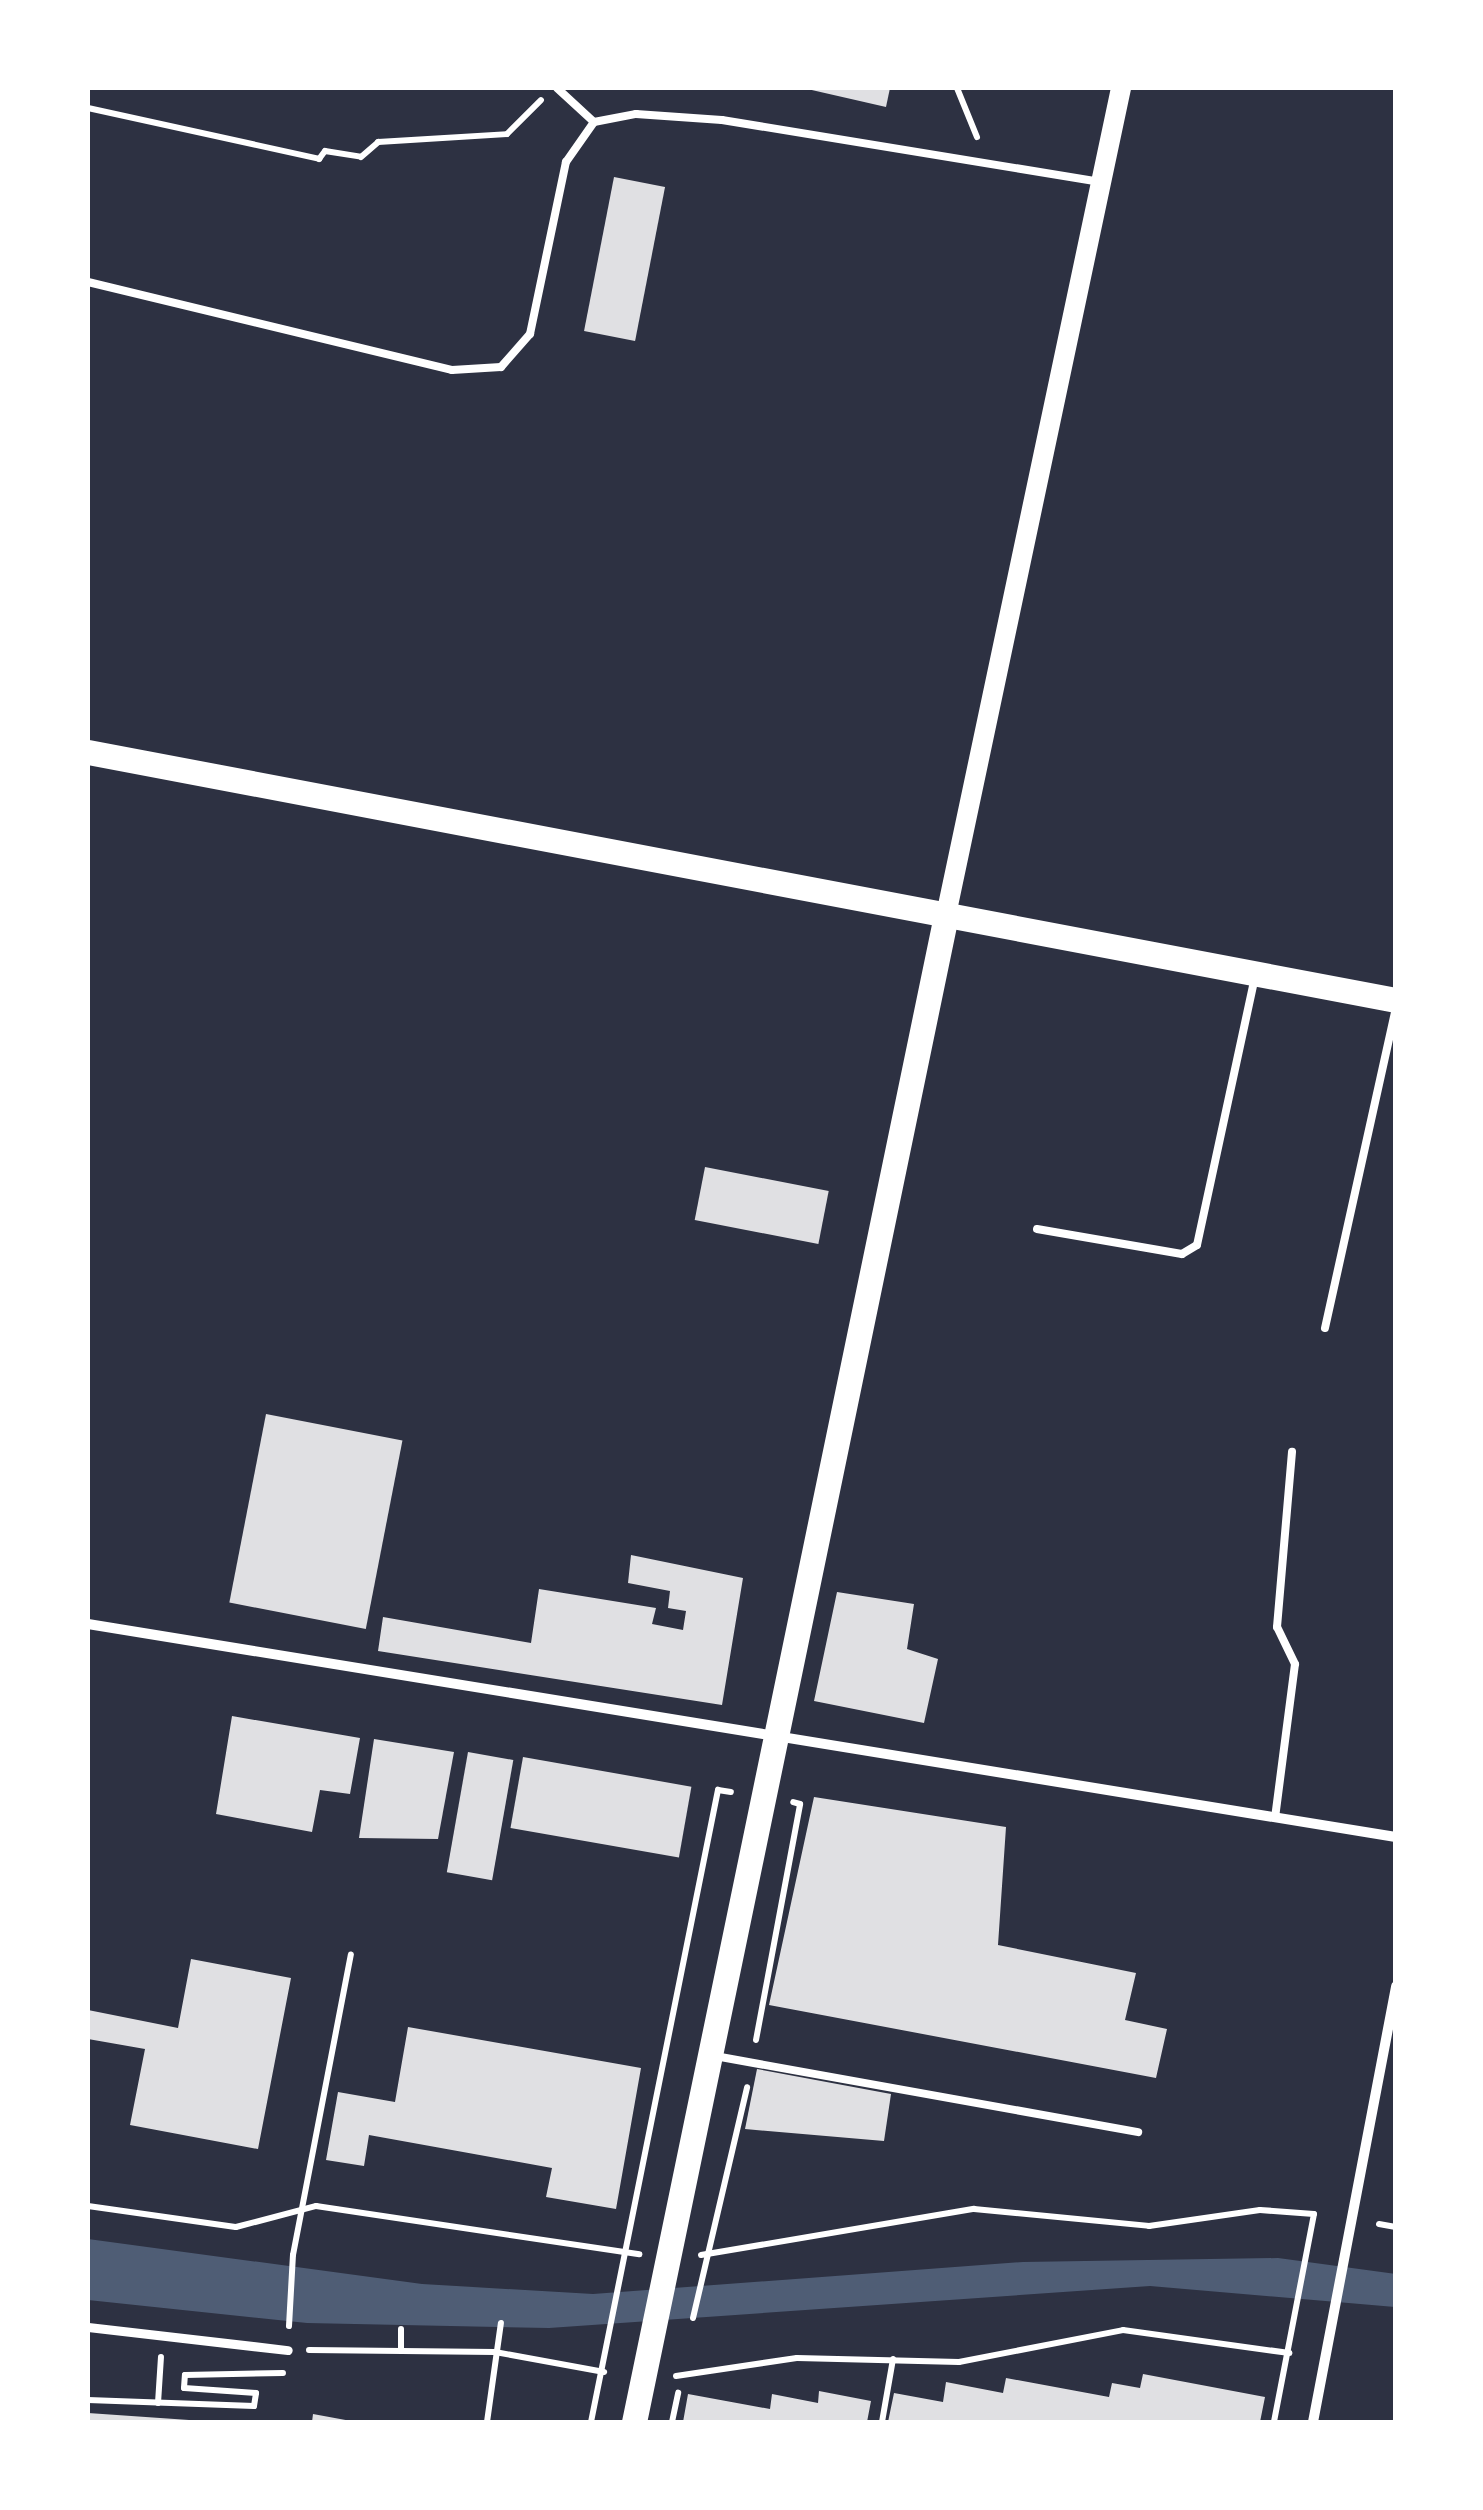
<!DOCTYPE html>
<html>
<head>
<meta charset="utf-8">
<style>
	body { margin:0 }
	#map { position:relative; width:1483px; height:2510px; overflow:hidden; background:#2d3142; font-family:Karla,sans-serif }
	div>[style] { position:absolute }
	.water>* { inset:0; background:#4f5d75 }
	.building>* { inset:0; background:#e0e0e3; transform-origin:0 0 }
	.path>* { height:6px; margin:-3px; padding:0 3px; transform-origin:3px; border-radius:3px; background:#fff }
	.service>* { height:8px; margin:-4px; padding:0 4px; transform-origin:4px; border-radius:4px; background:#fff }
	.pedestrian>* { height:9px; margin:-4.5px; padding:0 4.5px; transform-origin:4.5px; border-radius:4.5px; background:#fff }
	.minor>* { height:10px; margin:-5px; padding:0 5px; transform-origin:5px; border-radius:5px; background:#fff }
	.secondary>* { height:20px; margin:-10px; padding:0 10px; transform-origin:10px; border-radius:10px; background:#fff }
	.primary>* { height:25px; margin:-12.5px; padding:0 12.5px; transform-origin:12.5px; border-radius:12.5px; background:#fff }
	span { translate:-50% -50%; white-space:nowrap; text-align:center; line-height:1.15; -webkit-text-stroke:8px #fff; paint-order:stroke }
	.frame { position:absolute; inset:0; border:90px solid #fff; pointer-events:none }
</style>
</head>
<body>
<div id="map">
	<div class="water">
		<i style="clip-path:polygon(88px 2239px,422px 2284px,593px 2294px,1023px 2262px,1278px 2258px,1396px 2274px,1395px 2307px,1150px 2286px,549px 2328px,307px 2323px,88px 2300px)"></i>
	</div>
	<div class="building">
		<i style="clip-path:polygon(803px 88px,890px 88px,886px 107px)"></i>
		<i style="left:614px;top:177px;width:52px;height:157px;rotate:11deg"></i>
		<i style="left:705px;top:1167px;width:126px;height:54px;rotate:11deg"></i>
		<i style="left:266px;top:1414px;width:139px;height:192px;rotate:11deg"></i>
		<i style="clip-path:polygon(631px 1555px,743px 1578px,722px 1705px,378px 1651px,383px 1617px,531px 1643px,539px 1589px,656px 1608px,652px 1624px,683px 1630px,686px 1611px,668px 1608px,670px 1591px,628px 1583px)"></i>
		<i style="clip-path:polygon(837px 1592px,914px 1604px,907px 1649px,938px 1659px,924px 1723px,814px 1701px)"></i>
		<i style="clip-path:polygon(232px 1716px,360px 1738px,350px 1794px,320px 1790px,312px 1832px,216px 1814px)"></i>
		<i style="clip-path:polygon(374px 1739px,454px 1752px,438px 1839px,359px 1838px)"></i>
		<i style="left:468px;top:1752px;width:46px;height:122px;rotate:10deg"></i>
		<i style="left:523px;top:1757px;width:171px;height:72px;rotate:10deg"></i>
		<i style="clip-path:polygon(814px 1797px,1006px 1827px,998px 1945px,1136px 1973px,1125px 2020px,1167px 2029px,1156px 2078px,769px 2005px)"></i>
		<i style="clip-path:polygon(191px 1959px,291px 1978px,258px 2149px,130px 2125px,145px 2049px,88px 2039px,88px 2010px,178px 2028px)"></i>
		<i style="clip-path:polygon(408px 2027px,641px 2068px,616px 2209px,546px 2197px,552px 2168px,369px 2135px,364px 2166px,326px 2160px,338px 2092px,395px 2102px)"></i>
		<i style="clip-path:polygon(757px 2069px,891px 2094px,884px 2141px,745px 2129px)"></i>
		<i style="clip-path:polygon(1143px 2374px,1265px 2397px,1260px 2422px,888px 2422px,894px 2393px,943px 2402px,946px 2382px,1003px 2393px,1006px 2378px,1109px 2397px,1112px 2383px,1140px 2388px)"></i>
		<i style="clip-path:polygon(819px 2391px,871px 2401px,867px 2422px,683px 2422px,688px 2394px,770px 2409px,772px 2394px,818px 2403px)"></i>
		<i style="clip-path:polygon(88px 2413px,189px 2420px,189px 2422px,88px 2422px)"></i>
		<i style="clip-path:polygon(313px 2414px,351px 2421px,351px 2422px,312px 2422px)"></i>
	</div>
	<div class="path">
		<i style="left:957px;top:88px;width:53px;rotate:67.8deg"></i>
		<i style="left:88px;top:108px;width:237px;rotate:12.4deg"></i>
		<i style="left:319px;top:159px;width:10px;rotate:-53deg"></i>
		<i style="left:325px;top:151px;width:36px;rotate:9deg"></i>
		<i style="left:361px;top:157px;width:23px;rotate:-41deg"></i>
		<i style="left:378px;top:142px;width:129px;rotate:-3.5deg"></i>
		<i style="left:507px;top:134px;width:48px;rotate:-45deg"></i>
		<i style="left:756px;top:2040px;width:240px;rotate:-79.4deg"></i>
		<i style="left:800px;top:1804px;width:7px;rotate:-164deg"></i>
		<i style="left:88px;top:2206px;width:149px;rotate:8.1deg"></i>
		<i style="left:236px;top:2227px;width:83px;rotate:-14.7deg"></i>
		<i style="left:316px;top:2206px;width:327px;rotate:8.5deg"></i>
		<i style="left:1379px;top:2224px;width:17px;rotate:10deg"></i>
		<i style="left:701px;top:2255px;width:277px;rotate:-9.6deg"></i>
		<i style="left:974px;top:2209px;width:176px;rotate:5.5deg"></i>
		<i style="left:1149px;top:2226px;width:112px;rotate:-8.2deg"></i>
		<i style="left:1260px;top:2210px;width:54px;rotate:4.2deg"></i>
		<i style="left:1314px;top:2214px;width:212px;rotate:100.9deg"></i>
		<i style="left:693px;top:2318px;width:237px;rotate:-76.8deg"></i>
		<i style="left:289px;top:2326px;width:71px;rotate:-86.8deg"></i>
		<i style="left:293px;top:2255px;width:306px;rotate:-79.1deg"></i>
		<i style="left:309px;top:2350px;width:186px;rotate:0.6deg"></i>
		<i style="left:495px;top:2352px;width:111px;rotate:10.4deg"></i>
		<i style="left:401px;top:2351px;width:22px;rotate:-90deg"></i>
		<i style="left:676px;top:2376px;width:122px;rotate:-8.5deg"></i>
		<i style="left:797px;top:2358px;width:162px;rotate:1.4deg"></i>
		<i style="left:959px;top:2362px;width:167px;rotate:-11deg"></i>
		<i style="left:1123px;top:2330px;width:168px;rotate:7.9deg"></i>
		<i style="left:88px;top:2400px;width:166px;rotate:2.1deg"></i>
		<i style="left:254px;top:2406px;width:13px;rotate:-81deg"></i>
		<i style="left:256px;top:2393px;width:72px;rotate:-176deg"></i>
		<i style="left:184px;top:2388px;width:13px;rotate:-86deg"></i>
		<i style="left:185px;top:2375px;width:98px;rotate:-1.2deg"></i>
		<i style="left:158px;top:2403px;width:46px;rotate:-86.3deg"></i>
		<i style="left:487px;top:2422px;width:100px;rotate:-82deg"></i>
		<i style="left:591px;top:2422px;width:645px;rotate:-78.64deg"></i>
		<i style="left:718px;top:1790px;width:13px;rotate:9deg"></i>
		<i style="left:672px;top:2422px;width:30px;rotate:-78deg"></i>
		<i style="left:882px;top:2422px;width:64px;rotate:-80.1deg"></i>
	</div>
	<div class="service">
		<i style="left:557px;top:88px;width:50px;rotate:42.6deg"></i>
		<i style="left:88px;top:282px;width:374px;rotate:13.6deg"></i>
		<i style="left:452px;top:370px;width:49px;rotate:-3.5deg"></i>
		<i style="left:501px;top:367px;width:44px;rotate:-48.7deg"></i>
		<i style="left:530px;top:334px;width:176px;rotate:-78.2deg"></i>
		<i style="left:566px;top:162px;width:49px;rotate:-55deg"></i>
		<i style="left:594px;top:122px;width:43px;rotate:-10.8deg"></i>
		<i style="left:636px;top:114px;width:86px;rotate:4deg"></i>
		<i style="left:722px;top:120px;width:382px;rotate:9.3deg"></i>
		<i style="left:1037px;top:1229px;width:147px;rotate:9.8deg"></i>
		<i style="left:1182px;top:1254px;width:17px;rotate:-31deg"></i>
		<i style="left:1197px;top:1245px;width:274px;rotate:-77.8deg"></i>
		<i style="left:1325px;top:1328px;width:327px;rotate:-77.5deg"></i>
		<i style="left:1275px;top:1818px;width:155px;rotate:-82.6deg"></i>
		<i style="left:1295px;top:1664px;width:41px;rotate:-115.9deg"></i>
		<i style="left:1277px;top:1627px;width:176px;rotate:-85.1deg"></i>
		<i style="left:715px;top:2056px;width:430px;rotate:10.2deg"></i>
	</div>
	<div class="pedestrian">
		<i style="left:88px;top:2327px;width:201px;rotate:6.6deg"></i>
	</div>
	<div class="minor">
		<i style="left:88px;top:1624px;width:1325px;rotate:9.25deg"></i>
		<i style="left:1313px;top:2422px;width:444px;rotate:-79.2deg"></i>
	</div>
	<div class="secondary">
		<i style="left:946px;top:915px;width:845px;rotate:-78.05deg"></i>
	</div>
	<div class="primary">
		<i style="left:88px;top:752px;width:1331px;rotate:10.74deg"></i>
		<i style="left:634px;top:2422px;width:1539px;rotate:-78.3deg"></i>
	</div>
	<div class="frame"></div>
</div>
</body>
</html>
